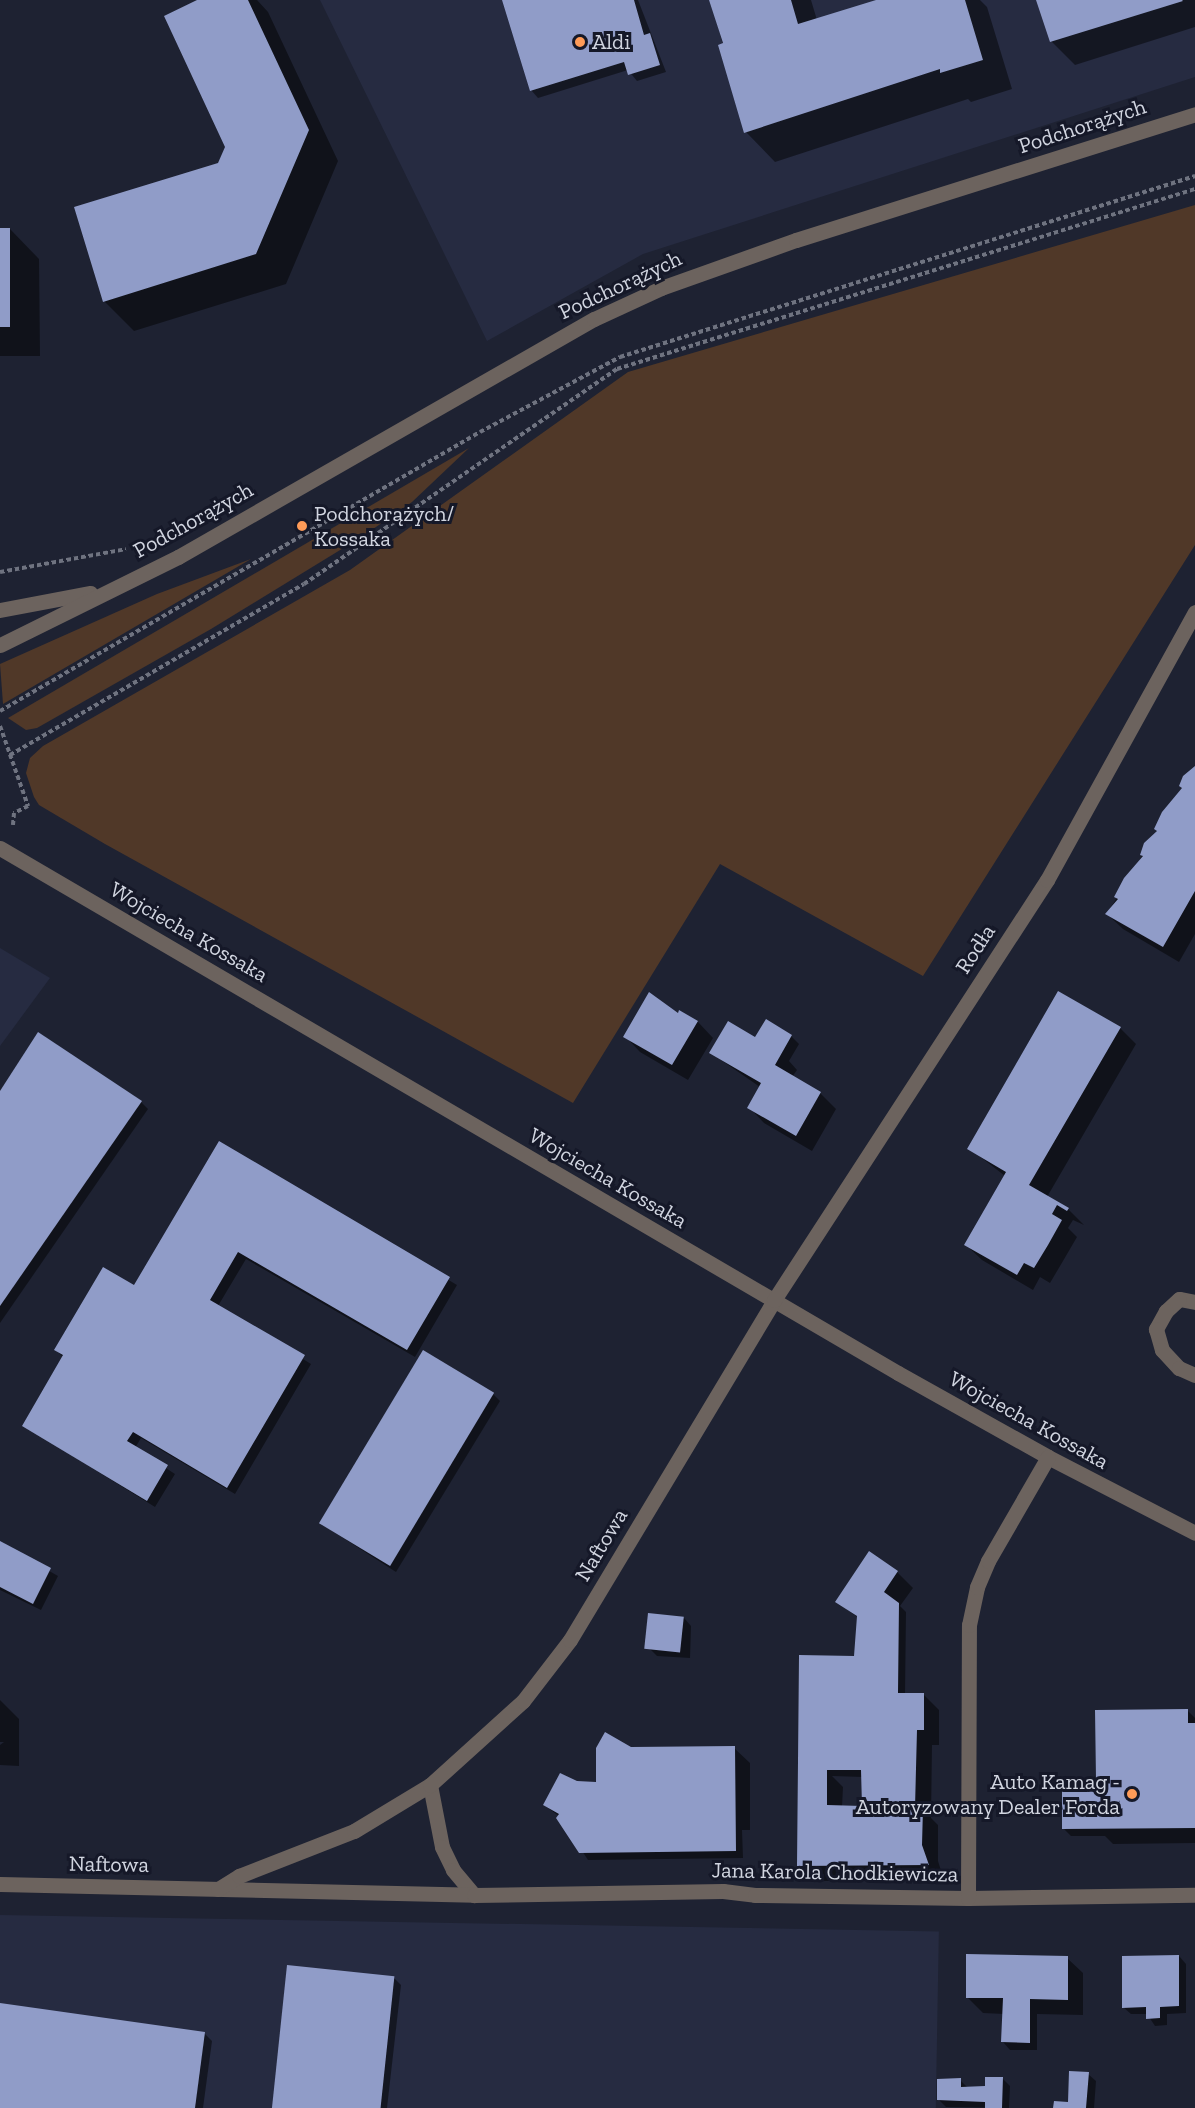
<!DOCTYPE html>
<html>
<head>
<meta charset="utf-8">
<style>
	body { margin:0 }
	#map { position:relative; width:1195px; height:2108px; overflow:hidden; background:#1e2232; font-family:"Zilla Slab",serif }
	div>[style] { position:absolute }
	.built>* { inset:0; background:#262b41; transform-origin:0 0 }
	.green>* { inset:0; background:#503828 }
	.shadow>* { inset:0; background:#0007 }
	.building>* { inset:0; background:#909cc8; transform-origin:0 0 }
	.path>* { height:4px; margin-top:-2px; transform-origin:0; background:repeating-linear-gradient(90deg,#6f7380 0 4.5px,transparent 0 7.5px) }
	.minor>* { height:15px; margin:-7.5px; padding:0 7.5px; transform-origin:7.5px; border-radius:7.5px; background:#6c635e }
	.dots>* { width:16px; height:16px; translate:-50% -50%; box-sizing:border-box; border:3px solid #151828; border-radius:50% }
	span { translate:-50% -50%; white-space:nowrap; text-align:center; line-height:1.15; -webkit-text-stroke:6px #151828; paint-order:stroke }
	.poi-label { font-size:22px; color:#d1d5e0 }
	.left { translate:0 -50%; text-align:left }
	.right { translate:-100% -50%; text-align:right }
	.street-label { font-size:22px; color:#d1d5e0 }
</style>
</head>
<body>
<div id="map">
	<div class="built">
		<i style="clip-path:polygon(320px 0,1195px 0,1195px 77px,643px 254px,487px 341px)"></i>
		<i style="clip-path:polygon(0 948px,50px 978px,0 1046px)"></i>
		<i style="left:0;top:1915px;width:939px;height:193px;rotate:1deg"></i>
	</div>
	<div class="green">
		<i style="clip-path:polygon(1195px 205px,1195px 545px,923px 976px,720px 864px,573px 1103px,105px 844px,39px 805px,34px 797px,26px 773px,30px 758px,43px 746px,350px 570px,628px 372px)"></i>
		<i style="clip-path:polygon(469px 448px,412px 502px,363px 536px,211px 629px,37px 728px,26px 730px,8px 718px)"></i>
		<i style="clip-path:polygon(251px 559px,3px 704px,0 664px,157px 594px)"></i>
	</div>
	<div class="shadow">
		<i style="clip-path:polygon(201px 0,257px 0,268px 12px,338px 161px,286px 284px,134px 331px,104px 301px,219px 164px,227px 147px)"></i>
		<i style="clip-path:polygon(504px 0,638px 0,666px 72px,637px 81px,628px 70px,538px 98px,531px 90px)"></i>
		<i style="clip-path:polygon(711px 0,811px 0,817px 20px,881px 0,980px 0,987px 7px,1012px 89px,971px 102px,968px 99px,775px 162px,746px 132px)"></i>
		<i style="clip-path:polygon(1038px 0,1195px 0,1195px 27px,1075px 65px,1051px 41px)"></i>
		<i style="clip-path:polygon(0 229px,10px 229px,39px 259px,40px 356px,0 356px)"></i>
		<i style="clip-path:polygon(1195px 768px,1195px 934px,1179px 962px,1123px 929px,1107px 914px)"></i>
		<i style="clip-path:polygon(649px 994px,678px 1015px,680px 1012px,698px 1022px,713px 1038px,688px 1080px,640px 1052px,625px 1036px)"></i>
		<i style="clip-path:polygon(1120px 1028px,1136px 1044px,1047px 1197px,1068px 1209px,1084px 1225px,1073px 1220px,1068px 1228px,1077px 1237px,1063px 1261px,1050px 1283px,1040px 1277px,1033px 1290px,982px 1260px,966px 1245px,1005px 1176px,969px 1148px)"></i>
		<i style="clip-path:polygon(791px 1036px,799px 1044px,789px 1061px,797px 1070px,792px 1077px,820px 1093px,836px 1109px,812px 1151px,764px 1123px,749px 1107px,760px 1087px,711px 1053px,756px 1040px)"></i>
		<i style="clip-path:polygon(0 1094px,141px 1102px,148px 1109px,0 1323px)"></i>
		<i style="clip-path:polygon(220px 1144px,457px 1285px,415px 1357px,246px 1259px,218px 1306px,311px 1364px,235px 1494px,141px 1438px,135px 1448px,175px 1474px,155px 1507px,24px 1426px,64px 1358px,56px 1350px,135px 1287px)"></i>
		<i style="clip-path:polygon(493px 1394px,500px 1401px,396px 1572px,320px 1523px)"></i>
		<i style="clip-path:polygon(0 1543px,58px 1576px,41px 1610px,0 1590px)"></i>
		<i style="clip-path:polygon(evenodd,897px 1572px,913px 1588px,900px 1606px,906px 1612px,905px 1695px,923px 1694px,939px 1710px,939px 1745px,932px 1745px,931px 1818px,938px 1825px,938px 1861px,944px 1880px,814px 1881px,798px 1865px,856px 1658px,859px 1618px,837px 1602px,897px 1572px,832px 1776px,863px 1777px,863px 1807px,842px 1807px,843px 1787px,832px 1776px)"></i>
		<i style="clip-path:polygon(684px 1618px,691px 1626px,690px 1658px,657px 1656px,649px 1648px)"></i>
		<i style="clip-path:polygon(0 1700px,19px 1719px,19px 1766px,0 1765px,0 1745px,4px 1742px,0 1742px)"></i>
		<i style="clip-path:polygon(1187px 1710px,1195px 1718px,1195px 1843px,1113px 1844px,1105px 1836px,1071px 1836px,1064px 1829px,1097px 1781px)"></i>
		<i style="clip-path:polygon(734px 1748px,750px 1763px,750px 1830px,742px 1830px,743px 1858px,588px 1860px,559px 1816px,544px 1805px,576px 1783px,597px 1784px)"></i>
		<i style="clip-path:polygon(1179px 1956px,1186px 1964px,1186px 2013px,1167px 2014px,1167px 2025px,1155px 2026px,1147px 2014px,1131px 2014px,1123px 2007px)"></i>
		<i style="clip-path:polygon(1067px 1958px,1083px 1973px,1083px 2015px,1037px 2014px,1037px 2050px,1010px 2050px,1003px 2042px,1004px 2014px,983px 2013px,967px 1997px)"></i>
		<i style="clip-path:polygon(393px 1977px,401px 1985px,387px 2108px,274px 2108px)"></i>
		<i style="clip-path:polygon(0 2005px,205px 2034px,212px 2041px,203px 2108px,0 2108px)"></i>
		<i style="clip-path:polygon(1088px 2074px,1096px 2081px,1094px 2108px,1055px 2108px,1069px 2104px)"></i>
		<i style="clip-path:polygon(1002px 2078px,1010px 2086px,1009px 2108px,946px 2107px,938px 2099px,960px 2080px,968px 2088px,987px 2087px)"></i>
	</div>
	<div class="building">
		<i style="clip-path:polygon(197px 0,248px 0,309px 130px,256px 254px,103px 302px,74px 207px,218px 163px,225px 147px,164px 16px)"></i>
		<i style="clip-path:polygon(502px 0,634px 0,644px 35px,650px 33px,660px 65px,628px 75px,624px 62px,530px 91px)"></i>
		<i style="clip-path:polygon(709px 0,791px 0,798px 24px,876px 0,965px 0,983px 60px,940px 73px,940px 69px,744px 133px,718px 45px,723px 43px)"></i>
		<i style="clip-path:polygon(1036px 0,1182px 0,1183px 1px,1050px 42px)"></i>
		<i style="left:0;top:228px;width:10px;height:99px"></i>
		<i style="clip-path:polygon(1195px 766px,1195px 891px,1163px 947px,1105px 914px,1118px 899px,1114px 897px,1124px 878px,1143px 856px,1140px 855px,1144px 843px,1157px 831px,1154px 829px,1162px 812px,1182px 788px,1179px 786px,1183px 776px)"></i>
		<i style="clip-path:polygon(1058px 991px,1121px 1027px,1029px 1185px,1069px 1208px,1067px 1211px,1057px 1205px,1052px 1214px,1062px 1220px,1048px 1245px,1034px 1268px,1024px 1263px,1017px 1275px,964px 1245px,1006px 1172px,967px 1149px)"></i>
		<i style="clip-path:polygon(649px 992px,678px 1013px,679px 1010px,698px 1021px,672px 1065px,623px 1037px)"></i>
		<i style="clip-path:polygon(766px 1019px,792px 1035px,775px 1065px,821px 1092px,796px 1136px,747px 1108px,761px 1083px,709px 1053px,728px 1021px,755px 1037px)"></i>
		<i style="clip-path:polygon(38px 1032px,142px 1101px,0 1306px,0 1091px)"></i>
		<i style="clip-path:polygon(219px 1141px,450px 1277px,407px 1350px,238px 1252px,210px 1300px,305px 1355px,227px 1488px,133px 1432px,127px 1441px,168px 1465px,147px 1501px,22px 1426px,63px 1355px,54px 1350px,103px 1267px,134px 1285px)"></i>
		<i style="left:423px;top:1350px;width:83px;height:202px;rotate:31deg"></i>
		<i style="clip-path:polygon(0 1541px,51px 1568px,33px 1604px,0 1587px)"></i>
		<i style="clip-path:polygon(evenodd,869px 1551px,898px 1571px,884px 1592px,899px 1603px,898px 1693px,924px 1693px,924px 1730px,917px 1730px,915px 1808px,923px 1808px,922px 1845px,929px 1865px,797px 1866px,799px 1655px,854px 1656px,857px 1616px,835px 1602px,869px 1551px,827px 1770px,861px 1770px,862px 1806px,827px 1805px,827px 1770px)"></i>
		<i style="left:648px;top:1613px;width:36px;height:36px;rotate:6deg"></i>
		<i style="clip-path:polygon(1188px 1709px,1188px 1723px,1195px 1723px,1195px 1828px,1062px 1829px,1062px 1780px,1096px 1780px,1095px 1710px)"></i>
		<i style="clip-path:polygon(605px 1732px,631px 1747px,735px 1746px,736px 1851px,579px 1853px,556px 1818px,559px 1814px,543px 1805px,560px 1773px,577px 1781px,596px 1782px,596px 1748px)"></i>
		<i style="clip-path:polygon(966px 1954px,1068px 1956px,1068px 2000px,1030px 1999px,1030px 2043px,1001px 2042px,1003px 1998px,966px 1998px)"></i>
		<i style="clip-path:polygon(1179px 1955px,1179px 2006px,1160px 2007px,1160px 2018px,1146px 2019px,1146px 2007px,1122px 2008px,1122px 1956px)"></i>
		<i style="left:287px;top:1965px;width:108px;height:144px;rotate:6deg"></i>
		<i style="clip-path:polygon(0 2003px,205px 2032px,195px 2108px,0 2108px)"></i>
		<i style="clip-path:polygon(1069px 2071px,1089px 2072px,1086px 2108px,1053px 2108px,1054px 2101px,1068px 2102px)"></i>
		<i style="clip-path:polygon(985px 2077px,1003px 2077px,1002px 2108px,985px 2108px,985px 2102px,937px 2100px,937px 2079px,961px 2078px,961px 2087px,985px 2086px)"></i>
	</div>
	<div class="path">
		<i style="left:0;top:572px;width:128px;rotate:-10.3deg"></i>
		<i style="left:0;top:711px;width:555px;rotate:-30.17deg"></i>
		<i style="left:480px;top:432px;width:159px;rotate:-28.2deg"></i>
		<i style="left:620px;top:357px;width:603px;rotate:-17.47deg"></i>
		<i style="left:0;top:726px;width:85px;rotate:70.7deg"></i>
		<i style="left:28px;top:806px;width:16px;rotate:153deg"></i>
		<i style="left:14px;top:813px;width:12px;rotate:95deg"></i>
		<i style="left:10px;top:755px;width:340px;rotate:-30.2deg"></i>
		<i style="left:304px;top:584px;width:380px;rotate:-34.5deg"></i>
		<i style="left:617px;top:369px;width:605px;rotate:-17.3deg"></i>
	</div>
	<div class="minor">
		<i style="left:0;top:610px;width:92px;rotate:-10.7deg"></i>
		<i style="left:0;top:645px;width:199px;rotate:-26.3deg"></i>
		<i style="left:178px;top:557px;width:479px;rotate:-29.8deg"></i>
		<i style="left:594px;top:319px;width:74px;rotate:-24.8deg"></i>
		<i style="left:661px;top:288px;width:143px;rotate:-19.6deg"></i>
		<i style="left:796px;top:240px;width:418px;rotate:-17.5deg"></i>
		<i style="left:0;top:848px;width:1040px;rotate:30.31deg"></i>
		<i style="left:898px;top:1373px;width:172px;rotate:29.2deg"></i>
		<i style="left:1048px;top:1457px;width:165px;rotate:27.3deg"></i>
		<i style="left:1195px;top:1302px;width:16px;rotate:-169deg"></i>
		<i style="left:1179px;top:1299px;width:18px;rotate:137deg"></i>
		<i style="left:1166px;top:1311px;width:21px;rotate:119deg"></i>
		<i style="left:1156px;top:1329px;width:22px;rotate:74deg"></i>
		<i style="left:1162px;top:1350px;width:25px;rotate:47deg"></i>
		<i style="left:1179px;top:1368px;width:17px;rotate:24deg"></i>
		<i style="left:430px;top:1785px;width:63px;rotate:79deg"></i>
		<i style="left:442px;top:1847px;width:25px;rotate:64deg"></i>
		<i style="left:453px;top:1870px;width:33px;rotate:50deg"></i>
		<i style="left:0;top:1884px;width:474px;rotate:1.3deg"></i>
		<i style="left:474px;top:1895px;width:249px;rotate:-0.9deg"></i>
		<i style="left:723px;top:1891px;width:32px;rotate:7deg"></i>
		<i style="left:755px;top:1895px;width:213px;rotate:0.8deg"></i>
		<i style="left:968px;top:1898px;width:227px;rotate:-0.8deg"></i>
		<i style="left:218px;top:1889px;width:25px;rotate:-32deg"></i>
		<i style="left:239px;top:1876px;width:123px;rotate:-21.4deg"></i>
		<i style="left:354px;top:1831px;width:89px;rotate:-31.2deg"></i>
		<i style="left:430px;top:1785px;width:125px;rotate:-42.1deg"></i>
		<i style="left:523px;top:1701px;width:77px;rotate:-52.4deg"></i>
		<i style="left:570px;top:1640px;width:397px;rotate:-59deg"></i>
		<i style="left:774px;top:1300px;width:501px;rotate:-56.98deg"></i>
		<i style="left:1047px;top:880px;width:306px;rotate:-61.1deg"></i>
		<i style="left:968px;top:1898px;width:273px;rotate:-89.8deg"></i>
		<i style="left:969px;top:1625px;width:39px;rotate:-78deg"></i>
		<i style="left:977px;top:1587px;width:28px;rotate:-67deg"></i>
		<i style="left:988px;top:1561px;width:120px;rotate:-60deg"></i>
	</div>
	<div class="dots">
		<i style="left:580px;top:42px;background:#fe9b58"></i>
		<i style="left:302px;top:526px;background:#fe9b58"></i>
		<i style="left:1132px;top:1794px;background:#fe9b58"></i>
	</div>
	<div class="poi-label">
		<span class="left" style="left:592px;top:42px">Aldi</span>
		<span class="left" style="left:314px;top:526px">Podchorążych/<br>Kossaka</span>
		<span class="right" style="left:1120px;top:1794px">Auto Kamag -<br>Autoryzowany Dealer Forda</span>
	</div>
	<div class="street-label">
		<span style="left:1082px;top:126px;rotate:-18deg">Podchorążych</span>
		<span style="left:620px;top:285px;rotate:-25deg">Podchorążych</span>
		<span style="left:193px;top:520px;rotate:-29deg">Podchorążych</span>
		<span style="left:189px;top:932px;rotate:30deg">Wojciecha Kossaka</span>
		<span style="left:975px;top:949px;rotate:-57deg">Rodła</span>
		<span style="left:608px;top:1178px;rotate:30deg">Wojciecha Kossaka</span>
		<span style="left:1029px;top:1420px;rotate:29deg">Wojciecha Kossaka</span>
		<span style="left:601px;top:1545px;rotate:-59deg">Naftowa</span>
		<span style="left:109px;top:1864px;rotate:1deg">Naftowa</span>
		<span style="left:835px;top:1872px;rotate:1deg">Jana Karola Chodkiewicza</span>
	</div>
</div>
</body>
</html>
